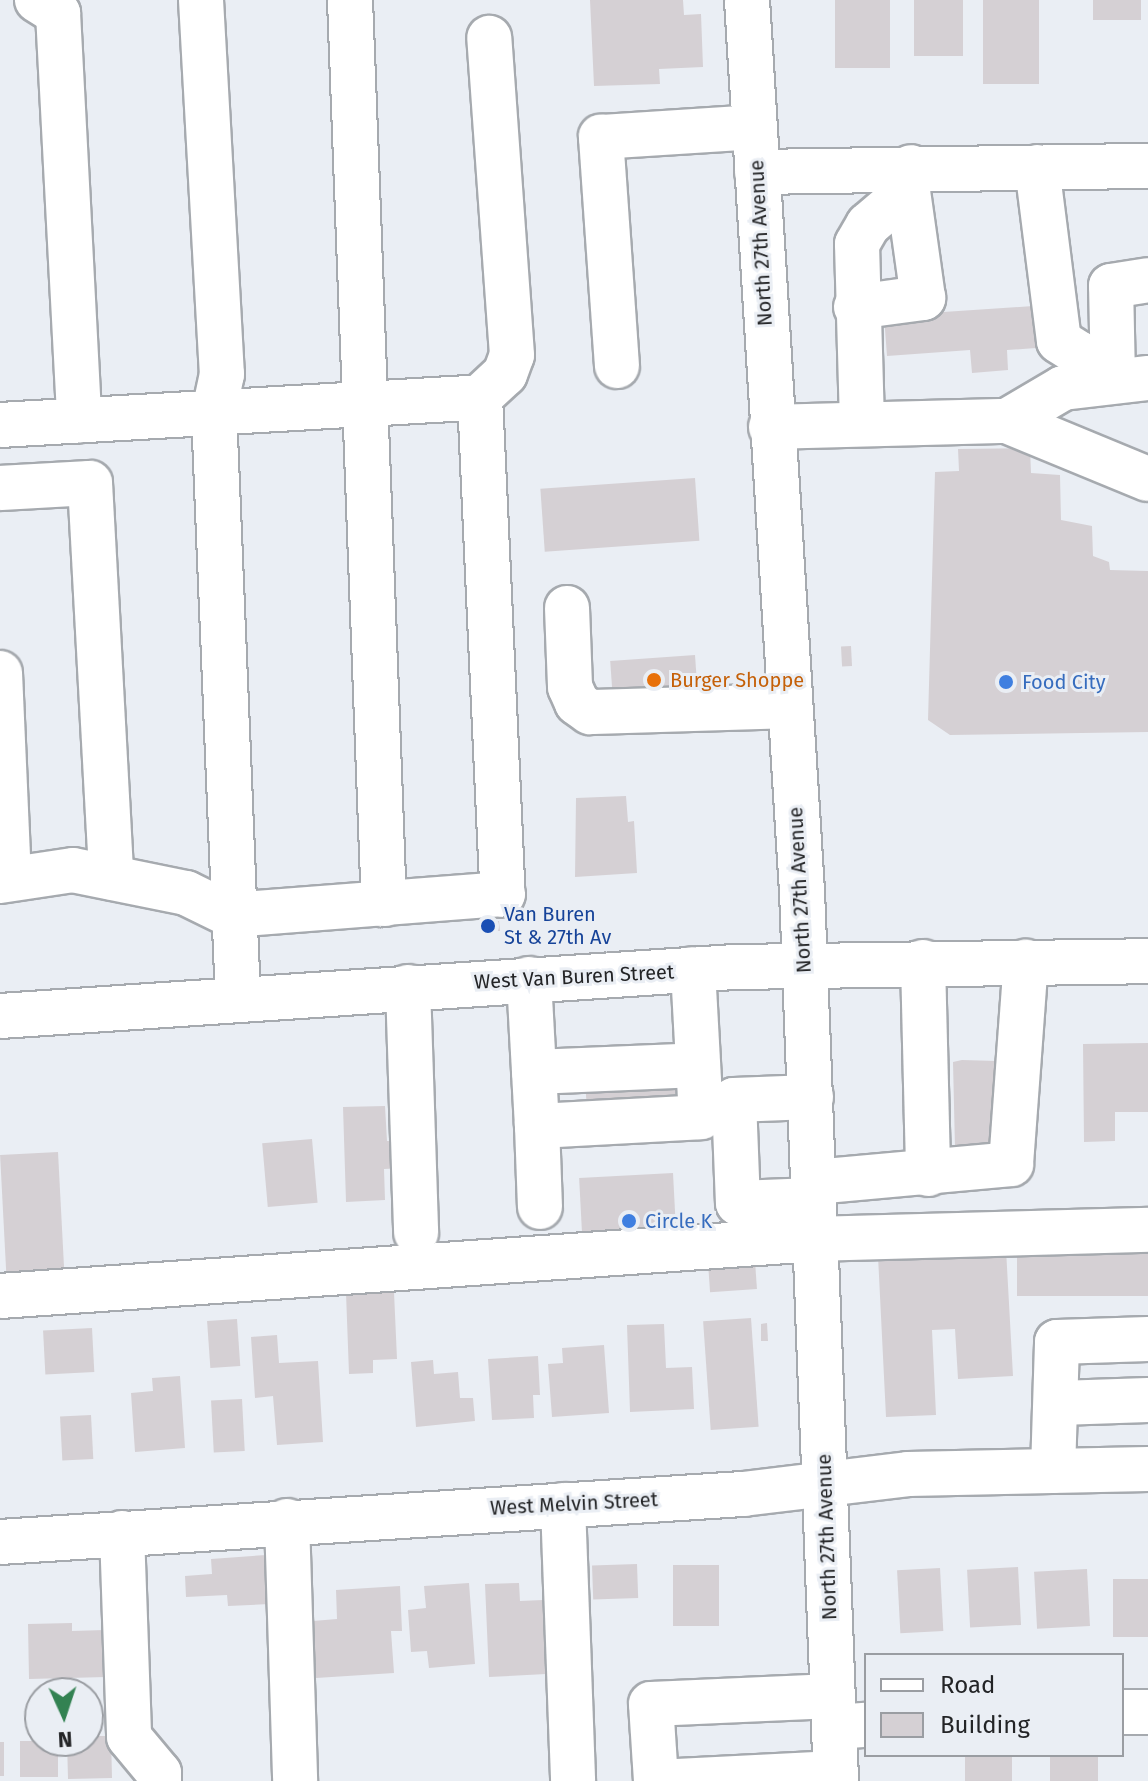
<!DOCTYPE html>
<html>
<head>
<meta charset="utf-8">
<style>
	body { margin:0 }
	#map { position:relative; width:1148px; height:1781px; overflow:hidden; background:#eaeef4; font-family:"Fira Sans",sans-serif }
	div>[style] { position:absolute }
	.building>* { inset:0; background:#d5d0d4; transform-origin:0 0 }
	.roads { filter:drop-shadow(2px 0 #a6aaaf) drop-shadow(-2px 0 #a6aaaf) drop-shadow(0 2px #a6aaaf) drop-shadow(0 -2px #a6aaaf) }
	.minor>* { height:44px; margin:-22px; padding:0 22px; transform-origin:22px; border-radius:22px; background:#fff }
	.major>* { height:44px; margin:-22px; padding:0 22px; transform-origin:22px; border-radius:22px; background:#fff }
	.dots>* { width:22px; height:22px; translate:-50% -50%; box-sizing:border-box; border:4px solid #eaeef4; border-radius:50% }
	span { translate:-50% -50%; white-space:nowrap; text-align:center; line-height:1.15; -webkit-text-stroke:6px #eaeef4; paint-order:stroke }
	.street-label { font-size:20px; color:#232426 }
	.food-label { font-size:20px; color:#c56008 }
	.left { translate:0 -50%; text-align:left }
	.shop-label { font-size:20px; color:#366cbe }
	.transit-label { font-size:20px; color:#164399 }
	.legend { position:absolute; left:864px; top:1653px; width:260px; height:104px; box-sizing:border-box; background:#eaeef4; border:2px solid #9a9da2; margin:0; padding:10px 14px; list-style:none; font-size:24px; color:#232426 }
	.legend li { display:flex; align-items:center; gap:16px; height:40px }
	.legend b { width:40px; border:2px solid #9a9da2 }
	.north { position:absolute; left:24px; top:1677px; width:80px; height:80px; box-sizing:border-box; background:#eaeef4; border:2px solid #9a9da2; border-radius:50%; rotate:177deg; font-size:22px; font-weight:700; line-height:32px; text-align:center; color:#232426 }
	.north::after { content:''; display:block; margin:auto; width:28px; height:36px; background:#338252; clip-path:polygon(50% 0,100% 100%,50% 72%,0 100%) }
</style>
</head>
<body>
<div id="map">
	<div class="building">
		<i style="clip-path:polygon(590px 0,683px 0,684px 15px,701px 14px,703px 67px,659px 69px,660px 84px,594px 86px)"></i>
		<i style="left:835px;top:0;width:55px;height:68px"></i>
		<i style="left:914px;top:0;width:49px;height:56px"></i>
		<i style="left:983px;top:0;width:56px;height:84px"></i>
		<i style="left:1093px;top:0;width:48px;height:20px"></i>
		<i style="clip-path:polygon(1033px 306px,1036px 348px,1007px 350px,1008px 370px,972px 373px,970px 350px,887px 356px,884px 316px)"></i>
		<i style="clip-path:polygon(1030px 448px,1031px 473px,1060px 475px,1061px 520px,1092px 526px,1093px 556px,1109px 562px,1110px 570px,1148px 571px,1148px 732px,950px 735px,928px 720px,935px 472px,959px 471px,958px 449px)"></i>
		<i style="left:695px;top:478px;width:63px;height:155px;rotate:86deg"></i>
		<i style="left:851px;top:646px;width:20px;height:10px;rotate:87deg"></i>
		<i style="left:695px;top:655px;width:43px;height:85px;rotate:86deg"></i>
		<i style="clip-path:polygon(626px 796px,628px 822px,634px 821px,637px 873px,575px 877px,576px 798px)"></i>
		<i style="clip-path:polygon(499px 921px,500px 931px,485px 931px,479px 922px)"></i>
		<i style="clip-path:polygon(1148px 1043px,1148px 1112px,1115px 1112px,1115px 1141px,1084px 1142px,1083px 1044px)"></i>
		<i style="clip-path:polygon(962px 1060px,997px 1061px,999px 1147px,955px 1148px,953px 1062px)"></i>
		<i style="left:678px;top:1073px;width:37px;height:93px;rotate:87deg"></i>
		<i style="clip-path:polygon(385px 1106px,387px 1141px,406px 1141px,407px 1168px,384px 1169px,385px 1200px,346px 1202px,343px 1107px)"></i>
		<i style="left:312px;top:1139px;width:64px;height:50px;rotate:85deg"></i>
		<i style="left:58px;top:1152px;width:129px;height:58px;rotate:87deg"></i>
		<i style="left:673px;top:1173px;width:69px;height:94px;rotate:87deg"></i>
		<i style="left:1148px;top:1244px;width:52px;height:131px;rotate:90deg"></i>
		<i style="clip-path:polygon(1006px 1249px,1013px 1376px,958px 1379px,955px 1329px,932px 1330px,936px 1415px,886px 1417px,878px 1256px)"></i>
		<i style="left:755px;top:1261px;width:28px;height:47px;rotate:86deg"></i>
		<i style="clip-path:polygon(394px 1292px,397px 1359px,373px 1360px,373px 1373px,349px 1374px,346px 1293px)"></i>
		<i style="left:751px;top:1318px;width:109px;height:48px;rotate:86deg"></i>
		<i style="left:237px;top:1319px;width:47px;height:30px;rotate:86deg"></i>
		<i style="clip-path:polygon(767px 1323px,768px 1341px,761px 1341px,761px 1324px)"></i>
		<i style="clip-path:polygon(664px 1324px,666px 1368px,692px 1367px,694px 1409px,630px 1412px,627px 1325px)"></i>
		<i style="left:92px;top:1328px;width:44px;height:49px;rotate:87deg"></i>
		<i style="clip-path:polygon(277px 1335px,279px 1363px,318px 1361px,323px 1442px,277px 1445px,273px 1396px,255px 1398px,251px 1337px)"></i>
		<i style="clip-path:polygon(604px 1345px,609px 1413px,552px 1417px,548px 1364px,563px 1363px,562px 1348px)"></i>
		<i style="clip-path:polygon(538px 1356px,540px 1395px,533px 1395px,534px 1418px,492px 1420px,488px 1359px)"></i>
		<i style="clip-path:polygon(433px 1360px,434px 1374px,458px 1372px,460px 1398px,473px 1398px,475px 1421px,416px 1427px,411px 1362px)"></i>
		<i style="clip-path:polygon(180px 1376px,185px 1448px,135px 1452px,131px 1393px,153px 1391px,152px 1378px)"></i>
		<i style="left:242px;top:1399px;width:52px;height:31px;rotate:87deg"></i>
		<i style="left:91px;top:1415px;width:44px;height:31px;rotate:87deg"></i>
		<i style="clip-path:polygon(266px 1555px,269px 1604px,228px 1606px,227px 1595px,186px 1597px,185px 1576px,212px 1574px,211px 1559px)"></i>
		<i style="left:637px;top:1564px;width:34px;height:45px;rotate:88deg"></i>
		<i style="left:673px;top:1565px;width:46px;height:61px"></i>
		<i style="left:1018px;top:1567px;width:58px;height:51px;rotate:87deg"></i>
		<i style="left:940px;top:1568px;width:63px;height:43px;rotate:87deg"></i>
		<i style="left:1087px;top:1569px;width:57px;height:53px;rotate:87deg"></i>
		<i style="left:1148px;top:1579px;width:58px;height:35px;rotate:90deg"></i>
		<i style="clip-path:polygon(469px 1583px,475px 1664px,429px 1668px,427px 1651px,411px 1652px,408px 1610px,426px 1608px,424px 1586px)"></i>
		<i style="clip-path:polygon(519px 1583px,520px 1601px,543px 1600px,546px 1674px,489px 1677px,485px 1584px)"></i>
		<i style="clip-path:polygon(400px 1586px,402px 1631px,391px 1631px,394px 1673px,316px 1678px,313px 1621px,337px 1619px,336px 1590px)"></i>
		<i style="clip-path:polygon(72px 1623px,72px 1631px,105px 1630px,106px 1677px,29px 1679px,28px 1624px)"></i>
		<i style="clip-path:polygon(88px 1736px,111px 1736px,112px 1778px,68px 1779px,67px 1741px,88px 1741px)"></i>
		<i style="left:20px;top:1741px;width:38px;height:36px"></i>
		<i style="left:0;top:1742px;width:4px;height:34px"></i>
		<i style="left:965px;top:1755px;width:47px;height:26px"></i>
		<i style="left:1050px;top:1755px;width:48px;height:26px"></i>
	</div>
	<div class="roads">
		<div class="minor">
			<i style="left:37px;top:0;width:25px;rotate:32deg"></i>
			<i style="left:58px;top:13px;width:408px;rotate:87deg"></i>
			<i style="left:201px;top:0;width:375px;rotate:86.8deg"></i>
			<i style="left:222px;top:374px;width:39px;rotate:102deg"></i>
			<i style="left:214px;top:412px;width:587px;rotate:87.66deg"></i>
			<i style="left:350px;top:0;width:905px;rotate:87.85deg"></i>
			<i style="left:1037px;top:167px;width:175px;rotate:82.8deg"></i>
			<i style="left:1059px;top:341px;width:25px;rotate:32deg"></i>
			<i style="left:1080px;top:354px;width:32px;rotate:58deg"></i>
			<i style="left:757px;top:172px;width:391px;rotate:-0.9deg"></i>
			<i style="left:856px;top:307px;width:68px;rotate:-7.7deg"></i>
			<i style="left:923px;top:298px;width:108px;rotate:-98deg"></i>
			<i style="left:617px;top:366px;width:230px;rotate:-94deg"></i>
			<i style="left:601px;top:137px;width:153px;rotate:-3.7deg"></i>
			<i style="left:1113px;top:379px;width:93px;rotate:-91.2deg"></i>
			<i style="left:1111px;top:286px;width:37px;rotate:-9deg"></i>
			<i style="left:480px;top:397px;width:34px;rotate:-43deg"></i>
			<i style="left:505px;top:374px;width:20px;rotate:-70deg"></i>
			<i style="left:512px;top:355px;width:318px;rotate:-94.1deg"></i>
			<i style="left:1007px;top:421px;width:65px;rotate:-30.5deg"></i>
			<i style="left:1063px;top:388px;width:86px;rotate:-6.7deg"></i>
			<i style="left:862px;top:423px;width:179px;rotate:-91.6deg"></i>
			<i style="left:857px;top:244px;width:22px;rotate:-60deg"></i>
			<i style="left:868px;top:225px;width:52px;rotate:-40.4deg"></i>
			<i style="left:908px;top:191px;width:24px;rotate:-83deg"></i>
			<i style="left:0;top:425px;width:481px;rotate:-3.3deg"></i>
			<i style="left:480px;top:397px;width:498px;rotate:87.4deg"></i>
			<i style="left:503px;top:894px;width:273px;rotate:175.6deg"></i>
			<i style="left:231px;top:915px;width:50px;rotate:-153.9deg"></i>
			<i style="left:186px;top:893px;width:115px;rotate:-168.5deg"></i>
			<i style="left:73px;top:870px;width:74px;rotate:171.4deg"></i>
			<i style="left:771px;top:427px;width:236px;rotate:-1.5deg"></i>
			<i style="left:1007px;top:421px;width:152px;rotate:22.4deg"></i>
			<i style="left:0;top:488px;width:90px;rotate:-3.2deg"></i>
			<i style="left:90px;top:483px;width:395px;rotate:86.9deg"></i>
			<i style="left:567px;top:608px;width:79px;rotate:87.8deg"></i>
			<i style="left:570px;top:687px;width:17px;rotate:66deg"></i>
			<i style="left:577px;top:703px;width:16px;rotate:35deg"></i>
			<i style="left:590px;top:712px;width:198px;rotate:-1.7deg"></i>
			<i style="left:0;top:673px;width:204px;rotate:87.5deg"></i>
			<i style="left:923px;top:962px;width:212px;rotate:88.6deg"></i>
			<i style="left:529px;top:979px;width:147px;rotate:86.9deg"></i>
			<i style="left:537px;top:1126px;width:164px;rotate:-3.1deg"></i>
			<i style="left:701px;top:1117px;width:148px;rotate:-93.1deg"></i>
			<i style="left:408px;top:987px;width:246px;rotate:88.1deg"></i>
			<i style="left:534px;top:1072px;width:164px;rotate:-2.4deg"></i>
			<i style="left:811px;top:1097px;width:77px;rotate:177.8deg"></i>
			<i style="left:734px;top:1100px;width:103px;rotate:87.8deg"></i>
			<i style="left:738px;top:1203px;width:76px;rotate:-2.3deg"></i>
			<i style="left:537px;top:1126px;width:81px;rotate:87.9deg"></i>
			<i style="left:814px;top:1182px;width:198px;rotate:-5.2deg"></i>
			<i style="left:1011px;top:1164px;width:203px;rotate:-85.8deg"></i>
			<i style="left:0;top:1296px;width:818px;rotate:-4deg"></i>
			<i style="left:816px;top:1239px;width:332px;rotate:-1.6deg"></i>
			<i style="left:1059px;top:1403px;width:89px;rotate:-1.9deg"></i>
			<i style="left:1053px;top:1471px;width:129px;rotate:-88.2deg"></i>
			<i style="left:1057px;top:1342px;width:91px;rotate:-1.9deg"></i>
			<i style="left:563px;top:1505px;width:276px;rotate:87.9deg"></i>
			<i style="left:287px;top:1521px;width:260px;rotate:88.2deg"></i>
			<i style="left:122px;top:1533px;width:204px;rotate:88deg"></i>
			<i style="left:129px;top:1737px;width:47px;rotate:50.2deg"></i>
			<i style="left:159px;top:1773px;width:8px;rotate:90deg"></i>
			<i style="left:0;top:1542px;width:745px;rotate:-3.7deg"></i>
			<i style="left:743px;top:1494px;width:166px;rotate:-6.9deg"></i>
			<i style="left:908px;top:1474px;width:240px;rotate:-1.2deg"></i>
			<i style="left:1122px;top:1712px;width:26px"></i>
			<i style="left:835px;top:1727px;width:31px;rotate:-4deg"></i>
			<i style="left:656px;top:1781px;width:77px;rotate:-93.7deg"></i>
			<i style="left:651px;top:1704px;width:182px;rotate:-2.5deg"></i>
			<i style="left:677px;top:1781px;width:159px;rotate:-2.9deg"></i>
		</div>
		<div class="major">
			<i style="left:747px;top:0;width:893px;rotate:86.47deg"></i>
			<i style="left:802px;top:891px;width:891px;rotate:87.81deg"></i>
			<i style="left:0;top:1016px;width:735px;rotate:-3.82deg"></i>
			<i style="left:733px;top:967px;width:415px;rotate:-0.8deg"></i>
		</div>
	</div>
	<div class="dots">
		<i style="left:654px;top:680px;background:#e8710a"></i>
		<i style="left:1006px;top:682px;background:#3f7fe0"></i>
		<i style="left:488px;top:926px;background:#1a4fb4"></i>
		<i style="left:629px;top:1221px;background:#3f7fe0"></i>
	</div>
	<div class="street-label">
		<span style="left:761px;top:243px;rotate:-93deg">North 27th Avenue</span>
		<span style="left:800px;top:890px;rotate:-93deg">North 27th Avenue</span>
		<span style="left:574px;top:977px;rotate:-3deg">West Van Buren Street</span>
		<span style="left:574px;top:1504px;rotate:-3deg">West Melvin Street</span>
		<span style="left:827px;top:1537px;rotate:-92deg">North 27th Avenue</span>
	</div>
	<div class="food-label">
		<span class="left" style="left:670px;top:680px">Burger Shoppe</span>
	</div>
	<div class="shop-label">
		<span class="left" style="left:1022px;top:682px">Food City</span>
		<span class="left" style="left:645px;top:1221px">Circle K</span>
	</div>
	<div class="transit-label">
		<span class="left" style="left:504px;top:926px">Van Buren<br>St &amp; 27th Av</span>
	</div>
	<ul class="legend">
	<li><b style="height:10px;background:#fff"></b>Road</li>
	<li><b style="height:22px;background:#d5d0d4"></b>Building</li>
	</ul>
	<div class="north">N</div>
</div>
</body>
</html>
